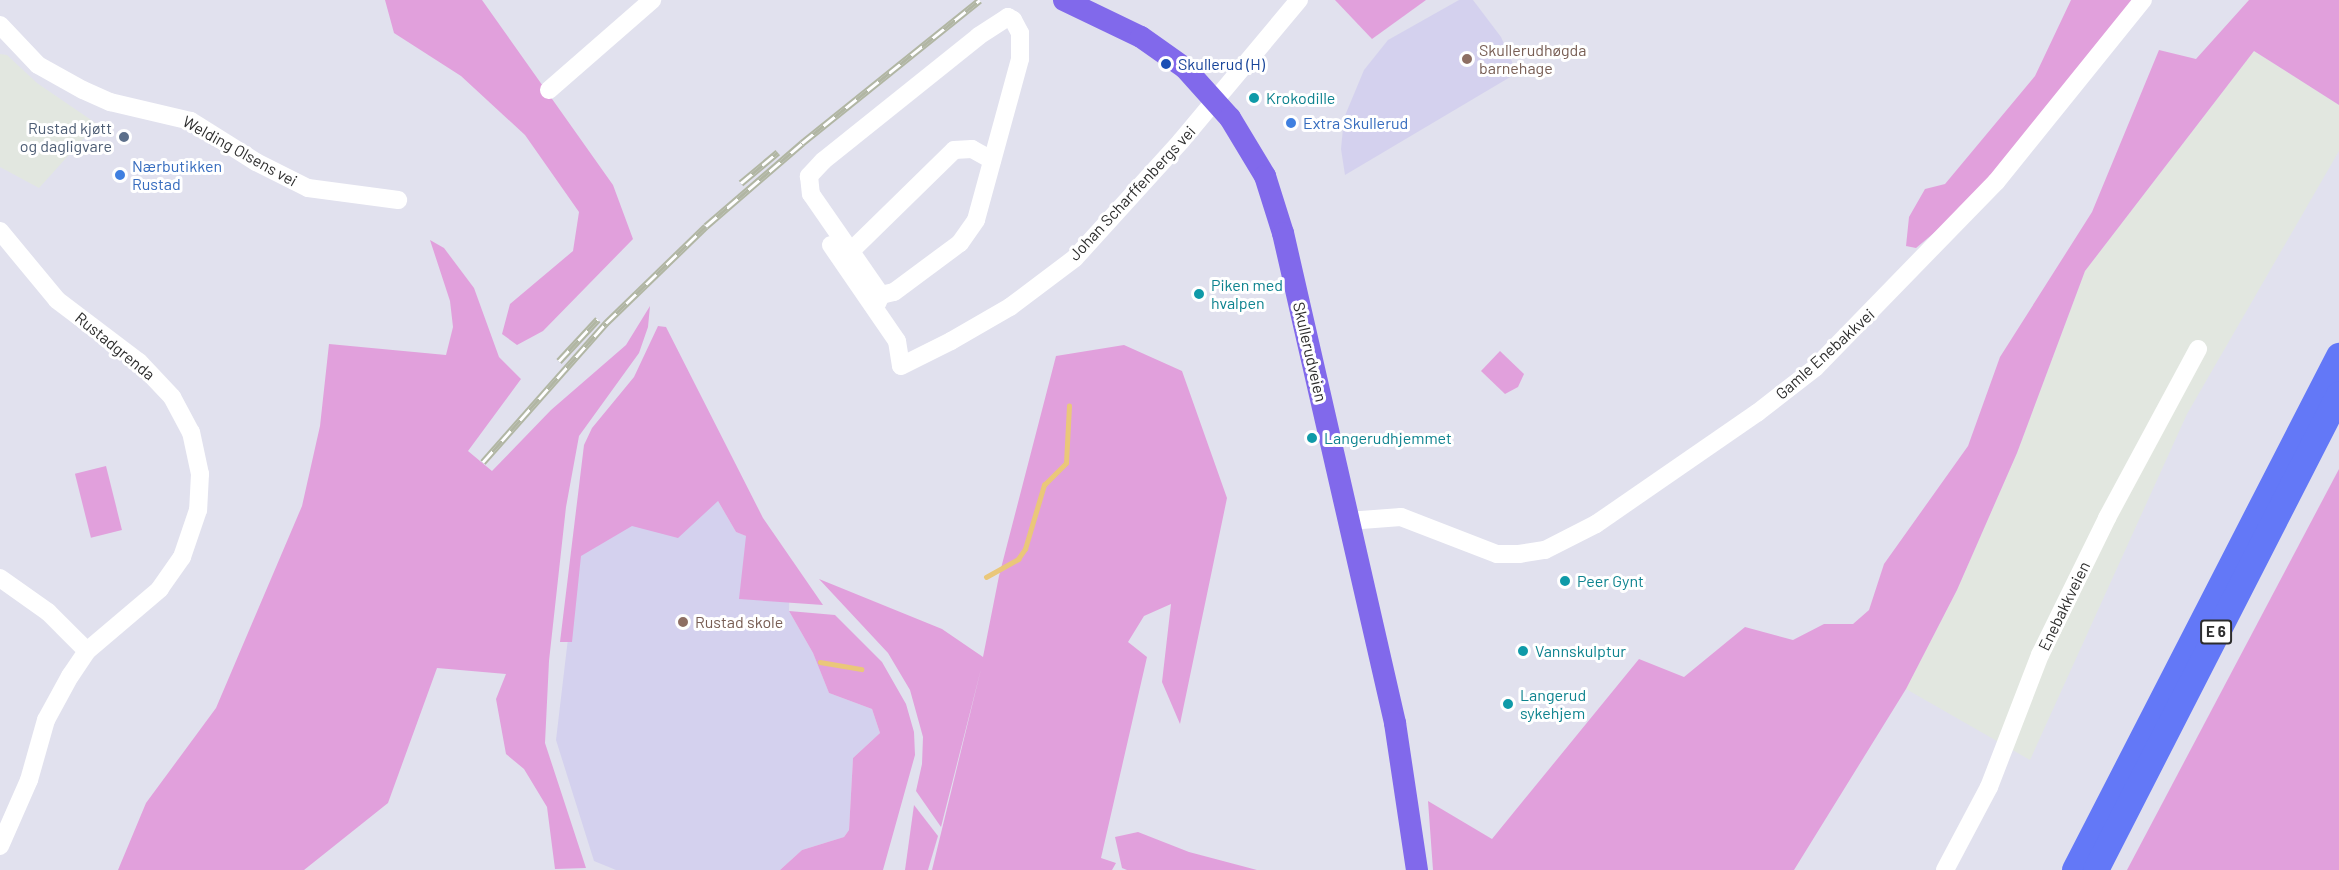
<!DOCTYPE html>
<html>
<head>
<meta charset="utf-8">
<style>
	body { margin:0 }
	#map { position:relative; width:2339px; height:870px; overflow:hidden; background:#e1e1ee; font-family:Barlow,sans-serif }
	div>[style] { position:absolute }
	.industrial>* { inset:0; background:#e2e7e0 }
	.education>* { inset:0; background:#d4d1ee }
	.green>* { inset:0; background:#e1a0dc; transform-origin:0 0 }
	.stream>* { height:4.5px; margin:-2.25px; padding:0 2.25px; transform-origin:2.25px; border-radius:2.25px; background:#eac77a }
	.minor>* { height:18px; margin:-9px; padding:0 9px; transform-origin:9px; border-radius:9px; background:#fff }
	.major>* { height:22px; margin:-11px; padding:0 11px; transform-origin:11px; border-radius:11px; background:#8169eb }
	.highway>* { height:26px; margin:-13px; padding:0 13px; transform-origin:13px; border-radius:13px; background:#6378f7 }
	.rail>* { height:7px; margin-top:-3.5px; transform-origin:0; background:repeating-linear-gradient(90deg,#fff 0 14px,#b1b6a3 0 28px); box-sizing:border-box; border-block:2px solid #b1b6a3 }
	.dots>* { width:16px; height:16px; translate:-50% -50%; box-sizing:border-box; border:3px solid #fff; border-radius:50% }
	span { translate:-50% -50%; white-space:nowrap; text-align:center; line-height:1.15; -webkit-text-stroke:6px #fff; paint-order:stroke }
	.shield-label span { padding:2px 4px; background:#fff; border:2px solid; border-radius:4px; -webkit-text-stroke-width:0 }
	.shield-label { font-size:15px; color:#2d2d2d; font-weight:700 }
	.education-label { font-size:16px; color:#785e54 }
	.left { translate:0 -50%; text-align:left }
	.transit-label { font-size:16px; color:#164399 }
	.culture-label { font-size:16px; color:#0d838f }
	.shop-label { font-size:16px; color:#366cbe }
	.service-label { font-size:16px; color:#4e5e75 }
	.right { translate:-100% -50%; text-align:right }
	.street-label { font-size:16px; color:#2d2d2d }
</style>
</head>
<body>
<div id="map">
	<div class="industrial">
		<i style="clip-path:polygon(2254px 51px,2339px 105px,2339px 151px,2187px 414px,2030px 760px,1906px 689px,1957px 590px,2017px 453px,2085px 271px)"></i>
		<i style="clip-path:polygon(0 54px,7px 55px,37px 83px,97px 124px,39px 188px,0 167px)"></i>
	</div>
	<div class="education">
		<i style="clip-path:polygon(1459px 0,1473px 0,1501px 37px,1517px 73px,1345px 175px,1341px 149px,1344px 118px,1364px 70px,1388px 40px)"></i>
		<i style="clip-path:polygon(650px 384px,736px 532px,772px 546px,790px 573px,789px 611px,813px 653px,829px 693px,872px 709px,880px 733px,853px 758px,849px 830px,844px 837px,802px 850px,780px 870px,616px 870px,594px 861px,556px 740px,590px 452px)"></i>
	</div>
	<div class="green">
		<i style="clip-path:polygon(385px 0,482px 0,613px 185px,633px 239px,543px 331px,517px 345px,502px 334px,510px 304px,573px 251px,579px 212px,525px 135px,461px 76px,394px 33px)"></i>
		<i style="clip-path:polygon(1335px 0,1426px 0,1372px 39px)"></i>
		<i style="clip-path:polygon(2071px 0,2138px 0,1977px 197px,1916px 248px,1906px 246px,1909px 217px,1925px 189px,1945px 184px,2035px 76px)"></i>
		<i style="clip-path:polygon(2249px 0,2339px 0,2339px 105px,2254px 51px,2085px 271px,2017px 453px,1957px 590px,1906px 689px,1794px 870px,1433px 870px,1428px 801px,1492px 839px,1639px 659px,1684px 677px,1745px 627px,1793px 640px,1824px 624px,1853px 624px,1869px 610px,1884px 564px,1968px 446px,2000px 357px,2092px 212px,2159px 50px,2196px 59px)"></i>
		<i style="clip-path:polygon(430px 240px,444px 248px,474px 288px,499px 357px,521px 379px,468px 451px,492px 471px,551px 410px,626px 345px,650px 306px,648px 327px,639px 353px,579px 436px,566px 507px,549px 661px,545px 743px,586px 868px,555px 869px,547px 807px,524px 769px,506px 754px,496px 699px,506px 674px,437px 668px,388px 803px,304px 870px,118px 870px,146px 803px,216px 708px,302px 506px,320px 426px,329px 344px,446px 355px,453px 327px,450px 301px)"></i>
		<i style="clip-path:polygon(658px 326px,666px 327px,763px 518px,823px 605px,739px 599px,746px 536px,736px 532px,718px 501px,678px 538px,632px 526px,581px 556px,572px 642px,560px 642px,584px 445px,592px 428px,634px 377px)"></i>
		<i style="clip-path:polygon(1124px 345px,1182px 371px,1227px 498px,1180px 724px,1162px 682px,1171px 604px,1144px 616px,1128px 642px,1147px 657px,1101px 858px,1116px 863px,1112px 870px,932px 870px,981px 669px,941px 827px,916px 791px,922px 764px,923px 737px,910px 690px,888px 653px,819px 579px,942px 629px,983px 657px,999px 576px,1056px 356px)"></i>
		<i style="clip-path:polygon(1500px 351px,1524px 374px,1518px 387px,1505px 394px,1481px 371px)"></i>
		<i style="left:106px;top:466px;width:66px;height:32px;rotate:76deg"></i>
		<i style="clip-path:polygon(2339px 469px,2339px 870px,2127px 870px)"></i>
		<i style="clip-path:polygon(789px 611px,835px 615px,882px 662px,906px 704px,914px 732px,915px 755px,883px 870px,780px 870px,802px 850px,844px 837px,849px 830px,853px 758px,880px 733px,872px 709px,829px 693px,813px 653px)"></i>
		<i style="clip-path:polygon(914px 805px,938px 836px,928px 870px,905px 870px)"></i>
		<i style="clip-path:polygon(1138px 832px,1189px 852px,1257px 870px,1127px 870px,1122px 868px,1115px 837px)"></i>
	</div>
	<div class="stream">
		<i style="left:986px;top:577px;width:37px;rotate:-29deg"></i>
		<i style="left:1018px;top:559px;width:12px;rotate:-55deg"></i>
		<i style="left:1025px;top:549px;width:67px;rotate:-73.5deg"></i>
		<i style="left:1044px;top:485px;width:31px;rotate:-45deg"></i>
		<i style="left:1066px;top:463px;width:57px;rotate:-87deg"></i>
		<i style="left:820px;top:662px;width:42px;rotate:9.7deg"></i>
	</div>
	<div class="minor">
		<i style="left:0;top:25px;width:55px;rotate:46.5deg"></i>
		<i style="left:38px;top:65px;width:51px;rotate:29.1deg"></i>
		<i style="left:83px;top:90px;width:30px;rotate:24deg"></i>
		<i style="left:110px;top:102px;width:83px;rotate:13.2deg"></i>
		<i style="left:191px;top:121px;width:77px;rotate:32.2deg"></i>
		<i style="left:256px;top:162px;width:58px;rotate:26.6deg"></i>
		<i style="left:308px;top:188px;width:91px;rotate:7.6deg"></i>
		<i style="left:549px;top:90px;width:137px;rotate:-41.1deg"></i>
		<i style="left:0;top:231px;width:89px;rotate:50.4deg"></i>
		<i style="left:57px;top:300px;width:103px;rotate:37.1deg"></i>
		<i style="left:139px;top:362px;width:48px;rotate:46.7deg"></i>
		<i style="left:172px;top:397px;width:40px;rotate:62deg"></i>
		<i style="left:191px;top:432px;width:43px;rotate:77.9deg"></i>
		<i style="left:200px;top:474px;width:36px;rotate:93deg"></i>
		<i style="left:198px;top:510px;width:50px;rotate:108.8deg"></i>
		<i style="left:182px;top:557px;width:39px;rotate:125deg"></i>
		<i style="left:160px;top:589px;width:96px;rotate:139.7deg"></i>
		<i style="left:87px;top:651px;width:30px;rotate:124deg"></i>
		<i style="left:70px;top:676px;width:50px;rotate:118.6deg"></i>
		<i style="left:46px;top:720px;width:62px;rotate:105.8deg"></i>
		<i style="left:29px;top:780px;width:72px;rotate:113.7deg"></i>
		<i style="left:831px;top:245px;width:116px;rotate:55.5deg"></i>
		<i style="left:897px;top:341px;width:25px;rotate:81deg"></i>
		<i style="left:901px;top:366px;width:56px;rotate:-26.6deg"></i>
		<i style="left:951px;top:341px;width:68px;rotate:-30deg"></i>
		<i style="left:1010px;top:307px;width:81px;rotate:-37deg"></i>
		<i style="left:1075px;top:258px;width:158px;rotate:-47.8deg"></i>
		<i style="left:1181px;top:141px;width:184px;rotate:-50.1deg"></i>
		<i style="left:852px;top:250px;width:143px;rotate:-44.4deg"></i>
		<i style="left:954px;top:150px;width:18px;rotate:-3deg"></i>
		<i style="left:972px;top:149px;width:23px;rotate:29deg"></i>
		<i style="left:875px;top:308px;width:14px;rotate:-65deg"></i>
		<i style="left:881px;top:295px;width:13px;rotate:-13deg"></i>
		<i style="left:894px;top:292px;width:82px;rotate:-36.6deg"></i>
		<i style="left:960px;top:243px;width:28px;rotate:-55deg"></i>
		<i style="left:976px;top:220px;width:167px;rotate:-74.7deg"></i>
		<i style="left:1020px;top:59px;width:26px;rotate:-90deg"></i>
		<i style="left:1020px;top:33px;width:15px;rotate:-118deg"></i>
		<i style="left:1013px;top:20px;width:6px;rotate:-149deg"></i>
		<i style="left:1008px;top:17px;width:35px;rotate:147deg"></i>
		<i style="left:979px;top:36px;width:200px;rotate:141.3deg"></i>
		<i style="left:823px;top:161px;width:21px;rotate:133deg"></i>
		<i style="left:809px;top:176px;width:18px;rotate:84deg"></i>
		<i style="left:811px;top:194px;width:123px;rotate:55.3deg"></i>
		<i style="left:1348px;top:521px;width:53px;rotate:-4.3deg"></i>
		<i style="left:1401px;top:517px;width:103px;rotate:21.1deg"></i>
		<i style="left:1497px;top:554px;width:22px"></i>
		<i style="left:1519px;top:554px;width:26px;rotate:-9deg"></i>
		<i style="left:1545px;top:550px;width:57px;rotate:-27deg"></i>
		<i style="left:1596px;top:524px;width:196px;rotate:-34.6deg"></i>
		<i style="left:1757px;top:413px;width:73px;rotate:-37.8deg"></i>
		<i style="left:1815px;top:368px;width:260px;rotate:-45.8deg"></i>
		<i style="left:1996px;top:182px;width:234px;rotate:-51.1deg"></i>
		<i style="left:0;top:578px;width:59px;rotate:35.3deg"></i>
		<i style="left:48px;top:612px;width:55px;rotate:45deg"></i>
		<i style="left:1945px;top:870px;width:94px;rotate:-62.1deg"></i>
		<i style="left:1989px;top:787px;width:142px;rotate:-68.9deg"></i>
		<i style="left:2040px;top:655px;width:153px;rotate:-63.9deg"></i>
		<i style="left:2107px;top:518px;width:192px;rotate:-61.7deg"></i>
	</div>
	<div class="major">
		<i style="left:1064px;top:0;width:85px;rotate:25.7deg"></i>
		<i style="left:1141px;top:37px;width:54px;rotate:35.2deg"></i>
		<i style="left:1185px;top:68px;width:67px;rotate:48deg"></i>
		<i style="left:1230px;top:118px;width:68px;rotate:58.9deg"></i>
		<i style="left:1265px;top:176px;width:60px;rotate:72.5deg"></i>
		<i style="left:1283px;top:233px;width:503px;rotate:77.12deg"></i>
		<i style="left:1395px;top:723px;width:149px;rotate:81.5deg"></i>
	</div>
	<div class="highway">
		<i style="left:2075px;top:870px;width:578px;rotate:-62.81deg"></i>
		<i style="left:2096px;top:870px;width:534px;rotate:-62.91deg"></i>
	</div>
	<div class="rail">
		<i style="left:741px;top:183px;width:48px;rotate:-40deg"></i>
		<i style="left:559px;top:361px;width:57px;rotate:-47.1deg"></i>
		<i style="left:483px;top:462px;width:186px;rotate:-48.5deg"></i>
		<i style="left:606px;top:323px;width:139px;rotate:-44.1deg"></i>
		<i style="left:706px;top:226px;width:127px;rotate:-40.8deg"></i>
		<i style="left:802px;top:143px;width:228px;rotate:-38.8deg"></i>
	</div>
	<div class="dots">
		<i style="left:1467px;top:59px;background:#8d6e63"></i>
		<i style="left:1166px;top:64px;background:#1a4fb4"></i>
		<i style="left:1254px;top:98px;background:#0f9aa8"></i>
		<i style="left:1291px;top:123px;background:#3f7fe0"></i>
		<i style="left:124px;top:137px;background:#5c6f8a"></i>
		<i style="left:120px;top:175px;background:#3f7fe0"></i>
		<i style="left:1199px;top:294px;background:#0f9aa8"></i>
		<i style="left:1312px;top:438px;background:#0f9aa8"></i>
		<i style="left:1565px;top:581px;background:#0f9aa8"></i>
		<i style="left:683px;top:622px;background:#8d6e63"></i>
		<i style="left:1523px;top:651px;background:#0f9aa8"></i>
		<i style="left:1508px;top:704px;background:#0f9aa8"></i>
	</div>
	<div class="shield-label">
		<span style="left:2216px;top:632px">E 6</span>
	</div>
	<div class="education-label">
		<span class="left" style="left:1479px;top:59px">Skullerudhøgda<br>barnehage</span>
		<span class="left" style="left:695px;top:622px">Rustad skole</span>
	</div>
	<div class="transit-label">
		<span class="left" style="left:1178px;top:64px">Skullerud (H)</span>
	</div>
	<div class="culture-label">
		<span class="left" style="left:1266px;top:98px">Krokodille</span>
		<span class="left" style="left:1211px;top:294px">Piken med<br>hvalpen</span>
		<span class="left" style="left:1324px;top:438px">Langerudhjemmet</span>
		<span class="left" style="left:1577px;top:581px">Peer Gynt</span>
		<span class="left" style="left:1535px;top:651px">Vannskulptur</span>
		<span class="left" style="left:1520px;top:704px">Langerud<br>sykehjem</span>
	</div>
	<div class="shop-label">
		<span class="left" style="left:1303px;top:123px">Extra Skullerud</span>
		<span class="left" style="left:132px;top:175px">Nærbutikken<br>Rustad</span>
	</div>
	<div class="service-label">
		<span class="right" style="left:112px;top:137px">Rustad kjøtt<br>og dagligvare</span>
	</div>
	<div class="street-label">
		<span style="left:240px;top:151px;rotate:29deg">Welding Olsens vei</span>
		<span style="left:1132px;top:193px;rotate:-47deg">Johan Scharffenbergs vei</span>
		<span style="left:115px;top:346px;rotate:39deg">Rustadgrenda</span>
		<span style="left:1310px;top:352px;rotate:77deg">Skullerudveien</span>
		<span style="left:1825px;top:354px;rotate:-42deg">Gamle Enebakkvei</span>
		<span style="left:2064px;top:606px;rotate:-64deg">Enebakkveien</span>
	</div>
</div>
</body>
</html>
